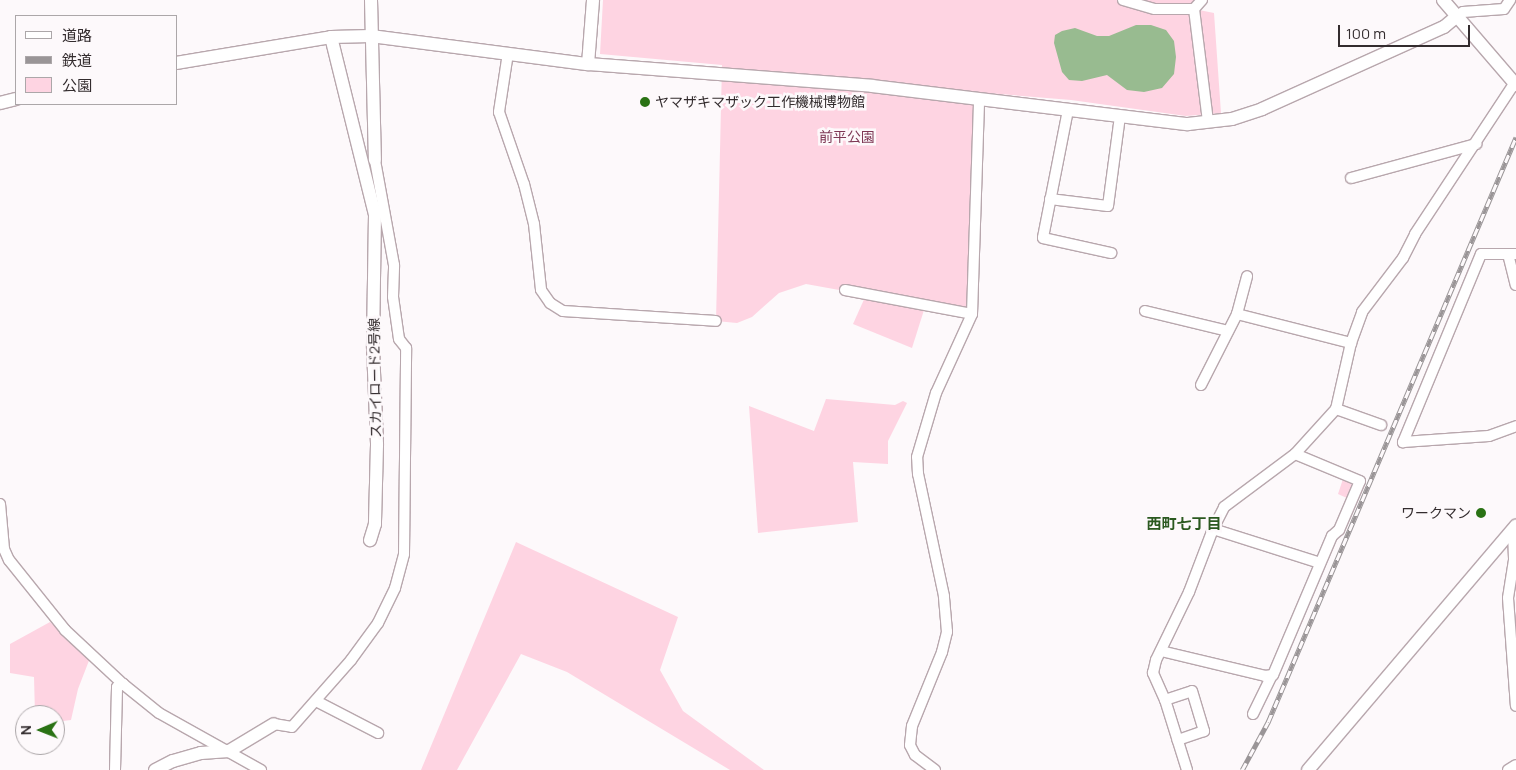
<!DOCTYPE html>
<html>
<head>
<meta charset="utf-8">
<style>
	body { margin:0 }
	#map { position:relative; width:1516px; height:770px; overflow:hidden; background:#fdf9fb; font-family:Manrope,"Noto Sans JP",sans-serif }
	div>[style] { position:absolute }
	.green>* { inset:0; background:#fed4e2 }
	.water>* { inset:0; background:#98bb90 }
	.roads { filter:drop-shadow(1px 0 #b8a7ad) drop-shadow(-1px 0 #b8a7ad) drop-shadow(0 1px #b8a7ad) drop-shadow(0 -1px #b8a7ad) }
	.minor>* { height:10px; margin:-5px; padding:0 5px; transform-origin:5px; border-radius:5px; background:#fff }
	.tertiary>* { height:12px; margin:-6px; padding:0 6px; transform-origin:6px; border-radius:6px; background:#fff }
	.rail>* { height:4.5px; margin-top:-2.25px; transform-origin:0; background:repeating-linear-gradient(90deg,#fdf9fb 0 8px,#9a9597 0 16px); box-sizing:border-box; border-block:1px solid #9a9597 }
	.dots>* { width:14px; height:14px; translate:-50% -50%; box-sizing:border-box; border:2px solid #fdf9fb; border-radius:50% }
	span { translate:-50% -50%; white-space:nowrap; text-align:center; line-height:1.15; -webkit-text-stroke:5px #fdf9fb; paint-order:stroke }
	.poi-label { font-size:14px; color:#332c2e }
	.left { translate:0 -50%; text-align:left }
	.right { translate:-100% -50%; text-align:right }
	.park-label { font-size:14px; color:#7f3956 }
	.street-label { font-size:14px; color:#332c2e }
	.neighbourhood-label { font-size:15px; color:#2b5920; font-weight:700 }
	.legend { position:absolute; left:15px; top:15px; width:162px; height:90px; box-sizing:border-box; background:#fdf9fb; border:1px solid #aca7a9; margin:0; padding:6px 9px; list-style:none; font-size:15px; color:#332c2e }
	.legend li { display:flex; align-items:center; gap:10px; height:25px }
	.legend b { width:25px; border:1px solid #aca7a9 }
	.north { position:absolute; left:15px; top:705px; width:50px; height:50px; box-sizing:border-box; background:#fdf9fb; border:1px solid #aca7a9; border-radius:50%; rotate:269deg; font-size:14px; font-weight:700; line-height:20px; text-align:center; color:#332c2e }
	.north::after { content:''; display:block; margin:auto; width:18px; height:22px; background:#2a7214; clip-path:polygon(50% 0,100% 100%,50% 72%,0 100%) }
	.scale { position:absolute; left:1338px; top:25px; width:132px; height:22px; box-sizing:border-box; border:2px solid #332c2e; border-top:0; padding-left:6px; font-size:15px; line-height:18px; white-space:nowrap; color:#332c2e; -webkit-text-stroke:4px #fdf9fb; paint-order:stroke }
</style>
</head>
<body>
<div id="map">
	<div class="green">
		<i style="clip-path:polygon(603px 0,1195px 0,1194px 9px,1214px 13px,1221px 113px,1186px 116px,1071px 100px,975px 92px,972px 314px,806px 284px,779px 293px,752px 317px,737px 323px,716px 321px,722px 65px,600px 54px)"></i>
		<i style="clip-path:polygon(866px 295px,924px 310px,912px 348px,853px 324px)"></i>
		<i style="clip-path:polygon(826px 399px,895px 405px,903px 401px,907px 403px,888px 441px,888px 464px,853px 462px,858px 522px,758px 533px,749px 406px,814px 431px)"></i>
		<i style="clip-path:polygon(1343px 479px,1354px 486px,1349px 499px,1338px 494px)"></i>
		<i style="clip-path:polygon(516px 542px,678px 617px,660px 670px,683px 711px,764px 770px,730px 770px,567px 672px,521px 654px,457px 770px,421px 770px)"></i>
		<i style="clip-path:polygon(50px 622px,90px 658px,78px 689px,71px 720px,55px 722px,55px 715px,35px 715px,34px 677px,10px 673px,10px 644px)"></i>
	</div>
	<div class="water">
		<i style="clip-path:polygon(1136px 25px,1151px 25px,1166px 30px,1174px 41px,1176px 57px,1174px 74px,1162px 88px,1144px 92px,1127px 90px,1107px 75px,1082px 81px,1069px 80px,1062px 72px,1054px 43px,1055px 35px,1062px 31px,1075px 28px,1097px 36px,1109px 36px)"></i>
	</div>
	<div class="roads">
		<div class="minor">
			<i style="left:1123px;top:0;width:33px;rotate:16deg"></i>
			<i style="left:1155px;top:9px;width:39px"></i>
			<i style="left:1202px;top:0;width:12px;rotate:132deg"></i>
			<i style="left:1194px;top:9px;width:114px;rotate:82.9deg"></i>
			<i style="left:1457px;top:16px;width:7px;rotate:-34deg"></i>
			<i style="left:1463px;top:12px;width:41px;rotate:-4.2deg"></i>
			<i style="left:1504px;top:9px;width:11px;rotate:-56deg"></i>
			<i style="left:508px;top:53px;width:60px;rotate:98.7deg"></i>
			<i style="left:499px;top:112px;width:76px;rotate:70.9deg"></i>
			<i style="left:524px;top:184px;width:41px;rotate:76deg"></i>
			<i style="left:534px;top:224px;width:66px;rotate:83.9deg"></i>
			<i style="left:541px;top:290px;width:16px;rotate:55deg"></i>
			<i style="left:550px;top:303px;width:15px;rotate:32deg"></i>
			<i style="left:563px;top:311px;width:153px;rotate:3.7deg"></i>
			<i style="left:1068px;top:110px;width:130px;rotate:101.1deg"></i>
			<i style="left:1043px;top:238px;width:70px;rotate:12.4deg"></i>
			<i style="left:1351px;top:178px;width:130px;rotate:-15.2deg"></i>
			<i style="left:1050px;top:199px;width:58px;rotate:6.9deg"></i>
			<i style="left:1108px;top:206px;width:91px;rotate:-82.4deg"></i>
			<i style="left:1508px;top:254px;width:32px;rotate:76deg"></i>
			<i style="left:1516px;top:254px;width:35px;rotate:180deg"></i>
			<i style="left:1481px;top:254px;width:204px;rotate:112.5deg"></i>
			<i style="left:1403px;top:442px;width:86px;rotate:-4deg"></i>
			<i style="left:1489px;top:436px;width:29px;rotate:-20deg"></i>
			<i style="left:845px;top:290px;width:129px;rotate:10.7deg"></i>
			<i style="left:1145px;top:311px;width:85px;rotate:13.5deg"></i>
			<i style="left:1237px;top:314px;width:118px;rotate:14.3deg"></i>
			<i style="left:1201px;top:385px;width:80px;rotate:-63.1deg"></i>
			<i style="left:1237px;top:314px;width:39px;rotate:-75deg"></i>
			<i style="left:1336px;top:409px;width:48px;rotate:19.6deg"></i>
			<i style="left:0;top:504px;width:45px;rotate:84.9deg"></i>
			<i style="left:4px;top:549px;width:12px;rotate:66deg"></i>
			<i style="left:9px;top:560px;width:90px;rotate:51.3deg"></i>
			<i style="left:65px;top:630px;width:79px;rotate:43deg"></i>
			<i style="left:1213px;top:529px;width:112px;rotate:17.6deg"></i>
			<i style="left:1513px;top:530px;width:30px;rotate:88deg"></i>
			<i style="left:1514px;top:560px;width:38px;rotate:99deg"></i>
			<i style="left:1508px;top:598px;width:108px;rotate:85.8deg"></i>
			<i style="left:1161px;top:651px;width:107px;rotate:13.5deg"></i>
			<i style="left:1265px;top:676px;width:8px;rotate:-7deg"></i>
			<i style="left:1273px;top:675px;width:151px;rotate:-67deg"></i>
			<i style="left:1332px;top:536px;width:9px;rotate:-41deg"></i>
			<i style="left:1339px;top:530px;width:53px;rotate:-66.8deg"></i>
			<i style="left:1360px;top:481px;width:70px;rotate:-157.4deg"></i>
			<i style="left:1165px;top:700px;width:28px;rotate:-18deg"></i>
			<i style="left:1192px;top:691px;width:42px;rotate:73.3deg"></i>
			<i style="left:1204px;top:731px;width:28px;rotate:161deg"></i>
			<i style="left:316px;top:701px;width:70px;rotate:27.3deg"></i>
			<i style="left:1253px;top:714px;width:43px;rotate:-64deg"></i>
			<i style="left:274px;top:724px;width:18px;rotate:9deg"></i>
			<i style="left:292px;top:727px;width:89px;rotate:-48.6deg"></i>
			<i style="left:351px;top:660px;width:46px;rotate:-53.9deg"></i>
			<i style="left:378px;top:623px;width:39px;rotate:-64deg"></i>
			<i style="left:395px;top:588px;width:35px;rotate:-75deg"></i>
			<i style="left:404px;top:554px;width:206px;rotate:-89.4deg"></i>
			<i style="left:406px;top:348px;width:11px;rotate:-128deg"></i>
			<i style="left:399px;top:339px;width:42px;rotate:-98.1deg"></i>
			<i style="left:393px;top:297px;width:32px;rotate:-88deg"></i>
			<i style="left:394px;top:265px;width:107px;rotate:-100.3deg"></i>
			<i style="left:115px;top:770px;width:83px;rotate:-88.6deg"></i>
			<i style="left:117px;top:687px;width:7px;rotate:-27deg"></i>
			<i style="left:123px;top:684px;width:46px;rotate:38.9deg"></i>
			<i style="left:159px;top:713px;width:117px;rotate:29.2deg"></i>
			<i style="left:935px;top:770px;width:25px;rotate:-143deg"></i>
			<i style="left:915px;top:755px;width:11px;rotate:-117deg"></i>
			<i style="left:910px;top:745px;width:19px;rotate:-84deg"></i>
			<i style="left:912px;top:726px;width:80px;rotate:-67.9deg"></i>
			<i style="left:942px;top:652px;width:21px;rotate:-76deg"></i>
			<i style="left:947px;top:632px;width:36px;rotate:-95deg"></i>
			<i style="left:944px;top:596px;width:125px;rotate:-102deg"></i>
			<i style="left:918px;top:474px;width:17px;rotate:-93deg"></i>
			<i style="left:917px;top:457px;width:67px;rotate:-73.5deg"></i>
			<i style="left:936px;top:393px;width:87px;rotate:-65.5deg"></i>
			<i style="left:972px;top:314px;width:215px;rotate:-88.1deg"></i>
			<i style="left:1187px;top:770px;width:73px;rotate:-107.4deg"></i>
			<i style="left:1165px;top:700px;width:30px;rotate:-114deg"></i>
			<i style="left:1153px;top:673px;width:13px;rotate:-77deg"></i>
			<i style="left:1156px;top:660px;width:76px;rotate:-64.1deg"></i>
			<i style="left:1189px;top:592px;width:67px;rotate:-69.1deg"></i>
			<i style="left:1213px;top:529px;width:25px;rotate:-63deg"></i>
			<i style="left:1224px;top:507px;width:89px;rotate:-36.7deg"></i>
			<i style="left:1295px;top:454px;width:61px;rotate:-47.7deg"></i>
			<i style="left:1336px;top:409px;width:68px;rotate:-77.2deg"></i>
			<i style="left:1351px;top:343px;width:33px;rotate:-70deg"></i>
			<i style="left:1362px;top:312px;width:68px;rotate:-52.8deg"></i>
			<i style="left:1403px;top:258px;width:27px;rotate:-63deg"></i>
			<i style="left:1415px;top:234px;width:180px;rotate:-56.6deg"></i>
			<i style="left:1508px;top:770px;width:9px;rotate:-32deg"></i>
		</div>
		<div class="tertiary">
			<i style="left:371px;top:0;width:160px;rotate:88.6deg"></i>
			<i style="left:1443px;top:0;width:112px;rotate:49.3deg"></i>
			<i style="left:331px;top:37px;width:183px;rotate:76.1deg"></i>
			<i style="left:375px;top:215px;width:133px;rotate:90.9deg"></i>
			<i style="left:373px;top:348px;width:97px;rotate:87.6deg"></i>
			<i style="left:377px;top:445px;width:79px;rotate:91.5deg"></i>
			<i style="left:375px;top:524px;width:17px;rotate:107deg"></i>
			<i style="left:176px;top:63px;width:157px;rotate:-9.5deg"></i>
			<i style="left:331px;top:37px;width:40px;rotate:-1.4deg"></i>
			<i style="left:371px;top:36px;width:219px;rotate:7.4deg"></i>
			<i style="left:588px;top:64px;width:285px;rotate:4.4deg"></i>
			<i style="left:872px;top:86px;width:318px;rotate:6.9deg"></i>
			<i style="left:1188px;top:124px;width:44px;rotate:-6.5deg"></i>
			<i style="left:1232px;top:119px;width:32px;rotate:-18deg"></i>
			<i style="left:1262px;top:109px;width:200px;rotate:-24.3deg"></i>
			<i style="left:1444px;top:27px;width:17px;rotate:-40deg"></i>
			<i style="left:588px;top:64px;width:64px;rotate:-85.5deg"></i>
			<i style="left:0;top:103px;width:16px;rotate:-14deg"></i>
			<i style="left:155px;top:770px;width:20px;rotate:-27deg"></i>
			<i style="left:173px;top:761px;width:29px;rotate:-16deg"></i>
			<i style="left:201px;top:753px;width:28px;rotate:-4deg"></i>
			<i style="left:229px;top:751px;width:52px;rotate:-31deg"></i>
			<i style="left:1308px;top:770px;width:321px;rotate:-49.6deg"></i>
		</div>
	</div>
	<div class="rail">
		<i style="left:1242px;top:770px;width:55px;rotate:-61.6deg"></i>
		<i style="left:1268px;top:722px;width:635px;rotate:-67.03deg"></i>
	</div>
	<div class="dots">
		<i style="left:645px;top:102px;background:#2a7214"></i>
		<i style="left:1481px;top:513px;background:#2a7214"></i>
	</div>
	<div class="poi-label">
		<span class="left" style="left:655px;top:102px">ヤマザキマザック工作機械博物館</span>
		<span class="right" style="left:1471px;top:513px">ワークマン</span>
	</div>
	<div class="park-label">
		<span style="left:847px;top:137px">前平公園</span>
	</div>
	<div class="street-label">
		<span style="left:375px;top:378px;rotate:-91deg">スカイロード2号線</span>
	</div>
	<div class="neighbourhood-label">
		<span style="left:1184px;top:524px">西町七丁目</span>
	</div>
	<ul class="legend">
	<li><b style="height:6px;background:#fff"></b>道路</li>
	<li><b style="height:6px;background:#9a9597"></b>鉄道</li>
	<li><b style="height:14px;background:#fed4e2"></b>公園</li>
	</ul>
	<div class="north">N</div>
	<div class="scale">100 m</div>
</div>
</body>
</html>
